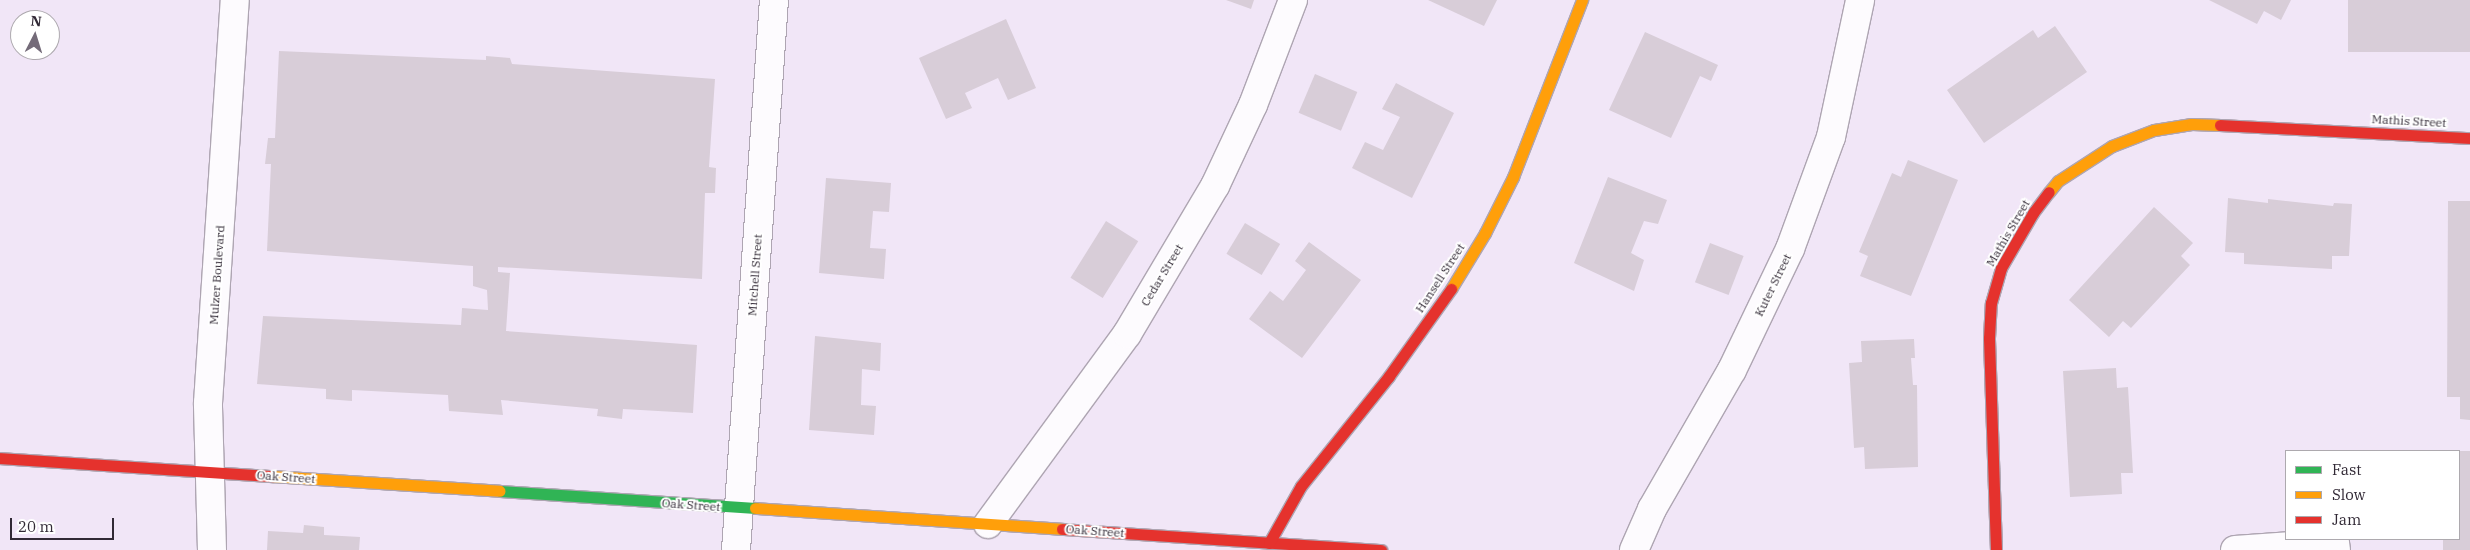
<!DOCTYPE html>
<html>
<head>
<meta charset="utf-8">
<style>
	body { margin:0 }
	#map { position:relative; width:2470px; height:550px; overflow:hidden; background:#f1e6f7; font-family:"IBM Plex Serif",serif }
	div>[style] { position:absolute }
	.building>* { inset:0; background:#d8cdd8; transform-origin:0 0 }
	.roads { filter:drop-shadow(1px 0 #aea5b2) drop-shadow(-1px 0 #aea5b2) drop-shadow(0 1px #aea5b2) drop-shadow(0 -1px #aea5b2) }
	.street>* { height:28px; margin:-14px; padding:0 14px; transform-origin:14px; border-radius:14px; background:#fdfbfe }
	.fast>* { height:11px; margin:-5.5px; padding:0 5.5px; transform-origin:5.5px; border-radius:5.5px; background:#30b455 }
	.slow>* { height:11px; margin:-5.5px; padding:0 5.5px; transform-origin:5.5px; border-radius:5.5px; background:#ff9f0a }
	.jam>* { height:11px; margin:-5.5px; padding:0 5.5px; transform-origin:5.5px; border-radius:5.5px; background:#e5322d }
	span { translate:-50% -50%; white-space:nowrap; text-align:center; line-height:1.15; -webkit-text-stroke:4px #fff; paint-order:stroke }
	.street-label { font-size:12px; color:#312935 }
	.legend { position:absolute; left:2285px; top:450px; width:175px; height:90px; box-sizing:border-box; background:#fff; border:1px solid #ada9ae; margin:0; padding:6px 9px; list-style:none; font-size:15px; color:#312935 }
	.legend li { display:flex; align-items:center; gap:10px; height:25px }
	.legend b { width:25px; border:1px solid #ada9ae }
	.north { position:absolute; left:10px; top:10px; width:50px; height:50px; box-sizing:border-box; background:#fff; border:1px solid #ada9ae; border-radius:50%; rotate:5deg; font-size:14px; font-weight:700; line-height:20px; text-align:center; color:#312935 }
	.north::after { content:''; display:block; margin:auto; width:18px; height:22px; background:#746b79; clip-path:polygon(50% 0,100% 100%,50% 72%,0 100%) }
	.scale { position:absolute; left:10px; top:518px; width:104px; height:22px; box-sizing:border-box; border:2px solid #312935; border-top:0; padding-left:6px; font-size:15px; line-height:18px; white-space:nowrap; color:#312935; -webkit-text-stroke:4px #fff; paint-order:stroke }
</style>
</head>
<body>
<div id="map">
	<div class="building">
		<i style="clip-path:polygon(1226px 0,1254px 0,1251px 9px)"></i>
		<i style="clip-path:polygon(1428px 0,1497px 0,1484px 26px)"></i>
		<i style="clip-path:polygon(2209px 0,2291px 0,2281px 20px,2264px 11px,2257px 24px)"></i>
		<i style="left:2348px;top:0;width:122px;height:52px"></i>
		<i style="clip-path:polygon(1006px 19px,1036px 88px,1008px 100px,998px 78px,965px 93px,972px 108px,946px 119px,919px 58px)"></i>
		<i style="clip-path:polygon(2055px 26px,2087px 72px,1984px 143px,1947px 90px,2033px 30px,2038px 38px)"></i>
		<i style="clip-path:polygon(1645px 32px,1718px 65px,1711px 81px,1700px 76px,1671px 138px,1609px 110px)"></i>
		<i style="clip-path:polygon(279px 51px,486px 60px,486px 56px,510px 58px,512px 64px,715px 79px,709px 167px,716px 168px,715px 193px,705px 193px,702px 279px,498px 267px,498px 272px,510px 273px,506px 331px,697px 345px,693px 413px,623px 409px,622px 419px,597px 416px,598px 409px,501px 400px,503px 415px,449px 411px,448px 395px,352px 390px,352px 401px,326px 399px,326px 389px,257px 384px,263px 316px,461px 325px,462px 308px,488px 310px,487px 290px,473px 286px,473px 266px,267px 251px,271px 164px,265px 164px,268px 138px,275px 138px)"></i>
		<i style="left:1315px;top:74px;width:46px;height:42px;rotate:23deg"></i>
		<i style="clip-path:polygon(1396px 83px,1454px 113px,1412px 198px,1352px 168px,1365px 142px,1383px 150px,1400px 117px,1382px 109px)"></i>
		<i style="clip-path:polygon(1908px 160px,1958px 180px,1911px 296px,1860px 276px,1868px 256px,1859px 252px,1892px 173px,1901px 177px)"></i>
		<i style="clip-path:polygon(1608px 177px,1667px 200px,1658px 224px,1644px 221px,1631px 253px,1644px 260px,1634px 291px,1574px 263px)"></i>
		<i style="clip-path:polygon(826px 178px,891px 183px,889px 212px,873px 211px,870px 248px,886px 249px,884px 279px,819px 273px)"></i>
		<i style="clip-path:polygon(2228px 198px,2268px 203px,2268px 199px,2333px 206px,2334px 203px,2352px 204px,2349px 256px,2332px 256px,2332px 269px,2244px 264px,2244px 253px,2225px 252px)"></i>
		<i style="clip-path:polygon(2448px 201px,2470px 201px,2470px 420px,2460px 419px,2460px 397px,2447px 397px)"></i>
		<i style="clip-path:polygon(2154px 207px,2193px 243px,2181px 256px,2190px 265px,2131px 328px,2123px 321px,2109px 337px,2069px 300px)"></i>
		<i style="left:1106px;top:221px;width:38px;height:67px;rotate:32deg"></i>
		<i style="left:1245px;top:223px;width:41px;height:36px;rotate:31deg"></i>
		<i style="clip-path:polygon(1309px 242px,1361px 280px,1302px 358px,1249px 319px,1270px 291px,1283px 301px,1306px 270px,1295px 261px)"></i>
		<i style="left:1710px;top:243px;width:36px;height:42px;rotate:21deg"></i>
		<i style="clip-path:polygon(815px 336px,881px 343px,880px 371px,862px 369px,861px 405px,876px 406px,874px 435px,809px 430px)"></i>
		<i style="clip-path:polygon(1914px 339px,1915px 358px,1911px 358px,1913px 385px,1917px 385px,1918px 467px,1865px 469px,1864px 447px,1854px 448px,1849px 363px,1862px 362px,1861px 341px)"></i>
		<i style="clip-path:polygon(2116px 368px,2117px 388px,2128px 387px,2133px 473px,2121px 473px,2122px 494px,2070px 497px,2063px 371px)"></i>
		<i style="clip-path:polygon(2459px 451px,2470px 451px,2470px 550px,2443px 550px,2443px 539px,2459px 539px)"></i>
		<i style="clip-path:polygon(304px 525px,324px 527px,324px 535px,360px 537px,359px 550px,267px 550px,268px 531px,303px 533px)"></i>
	</div>
	<div class="roads">
		<div class="street">
			<i style="left:988px;top:524px;width:235px;rotate:-53.8deg"></i>
			<i style="left:1127px;top:334px;width:172px;rotate:-59.3deg"></i>
			<i style="left:1215px;top:186px;width:89px;rotate:-64.9deg"></i>
			<i style="left:1253px;top:105px;width:112px;rotate:-69.1deg"></i>
			<i style="left:212px;top:550px;width:147px;rotate:-91.6deg"></i>
			<i style="left:208px;top:403px;width:404px;rotate:-86.2deg"></i>
			<i style="left:736px;top:550px;width:551px;rotate:-86.05deg"></i>
			<i style="left:1634px;top:550px;width:45px;rotate:-66.3deg"></i>
			<i style="left:1652px;top:509px;width:160px;rotate:-60.1deg"></i>
			<i style="left:1732px;top:370px;width:134px;rotate:-64.4deg"></i>
			<i style="left:1790px;top:249px;width:119px;rotate:-69.9deg"></i>
			<i style="left:1831px;top:137px;width:140px;rotate:-78deg"></i>
			<i style="left:2235px;top:550px;width:100px;rotate:-4deg"></i>
			<i style="left:2335px;top:543px;width:7px;rotate:82deg"></i>
		</div>
		<div class="fast">
			<i style="left:500px;top:491px;width:256px;rotate:3.8deg"></i>
		</div>
		<div class="slow">
			<i style="left:2049px;top:192px;width:14px;rotate:-51deg"></i>
			<i style="left:2058px;top:181px;width:64px;rotate:-32.9deg"></i>
			<i style="left:2112px;top:146px;width:45px;rotate:-20.9deg"></i>
			<i style="left:2154px;top:130px;width:38px;rotate:-9deg"></i>
			<i style="left:2192px;top:124px;width:28px;rotate:2deg"></i>
			<i style="left:1451px;top:289px;width:66px;rotate:-58.7deg"></i>
			<i style="left:1485px;top:233px;width:63px;rotate:-63.4deg"></i>
			<i style="left:1513px;top:177px;width:190px;rotate:-68.7deg"></i>
			<i style="left:271px;top:476px;width:229px;rotate:3.7deg"></i>
			<i style="left:755px;top:508px;width:308px;rotate:3.9deg"></i>
		</div>
		<div class="jam">
			<i style="left:2220px;top:125px;width:250px;rotate:3deg"></i>
			<i style="left:0;top:458px;width:272px;rotate:3.8deg"></i>
			<i style="left:1062px;top:529px;width:320px;rotate:3.8deg"></i>
			<i style="left:1269px;top:543px;width:65px;rotate:-60.7deg"></i>
			<i style="left:1301px;top:486px;width:141px;rotate:-51.3deg"></i>
			<i style="left:1389px;top:376px;width:107px;rotate:-54.5deg"></i>
			<i style="left:1996px;top:550px;width:212px;rotate:-91.9deg"></i>
			<i style="left:1989px;top:338px;width:35px;rotate:-87deg"></i>
			<i style="left:1991px;top:303px;width:36px;rotate:-74deg"></i>
			<i style="left:2001px;top:268px;width:64px;rotate:-59.8deg"></i>
			<i style="left:2033px;top:213px;width:26px;rotate:-53deg"></i>
		</div>
	</div>
	<div class="street-label">
		<span style="left:2409px;top:121px;rotate:3deg">Mathis Street</span>
		<span style="left:2008px;top:233px;rotate:-60deg">Mathis Street</span>
		<span style="left:217px;top:275px;rotate:-86deg">Mulzer Boulevard</span>
		<span style="left:755px;top:275px;rotate:-86deg">Mitchell Street</span>
		<span style="left:1162px;top:275px;rotate:-59deg">Cedar Street</span>
		<span style="left:1440px;top:278px;rotate:-57deg">Hansell Street</span>
		<span style="left:1773px;top:285px;rotate:-64deg">Kuter Street</span>
		<span style="left:286px;top:477px;rotate:4deg">Oak Street</span>
		<span style="left:691px;top:505px;rotate:4deg">Oak Street</span>
		<span style="left:1095px;top:531px;rotate:4deg">Oak Street</span>
	</div>
	<ul class="legend">
	<li><b style="height:6px;background:#30b455"></b>Fast</li>
	<li><b style="height:6px;background:#ff9f0a"></b>Slow</li>
	<li><b style="height:6px;background:#e5322d"></b>Jam</li>
	</ul>
	<div class="north">N</div>
	<div class="scale">20 m</div>
</div>
</body>
</html>
